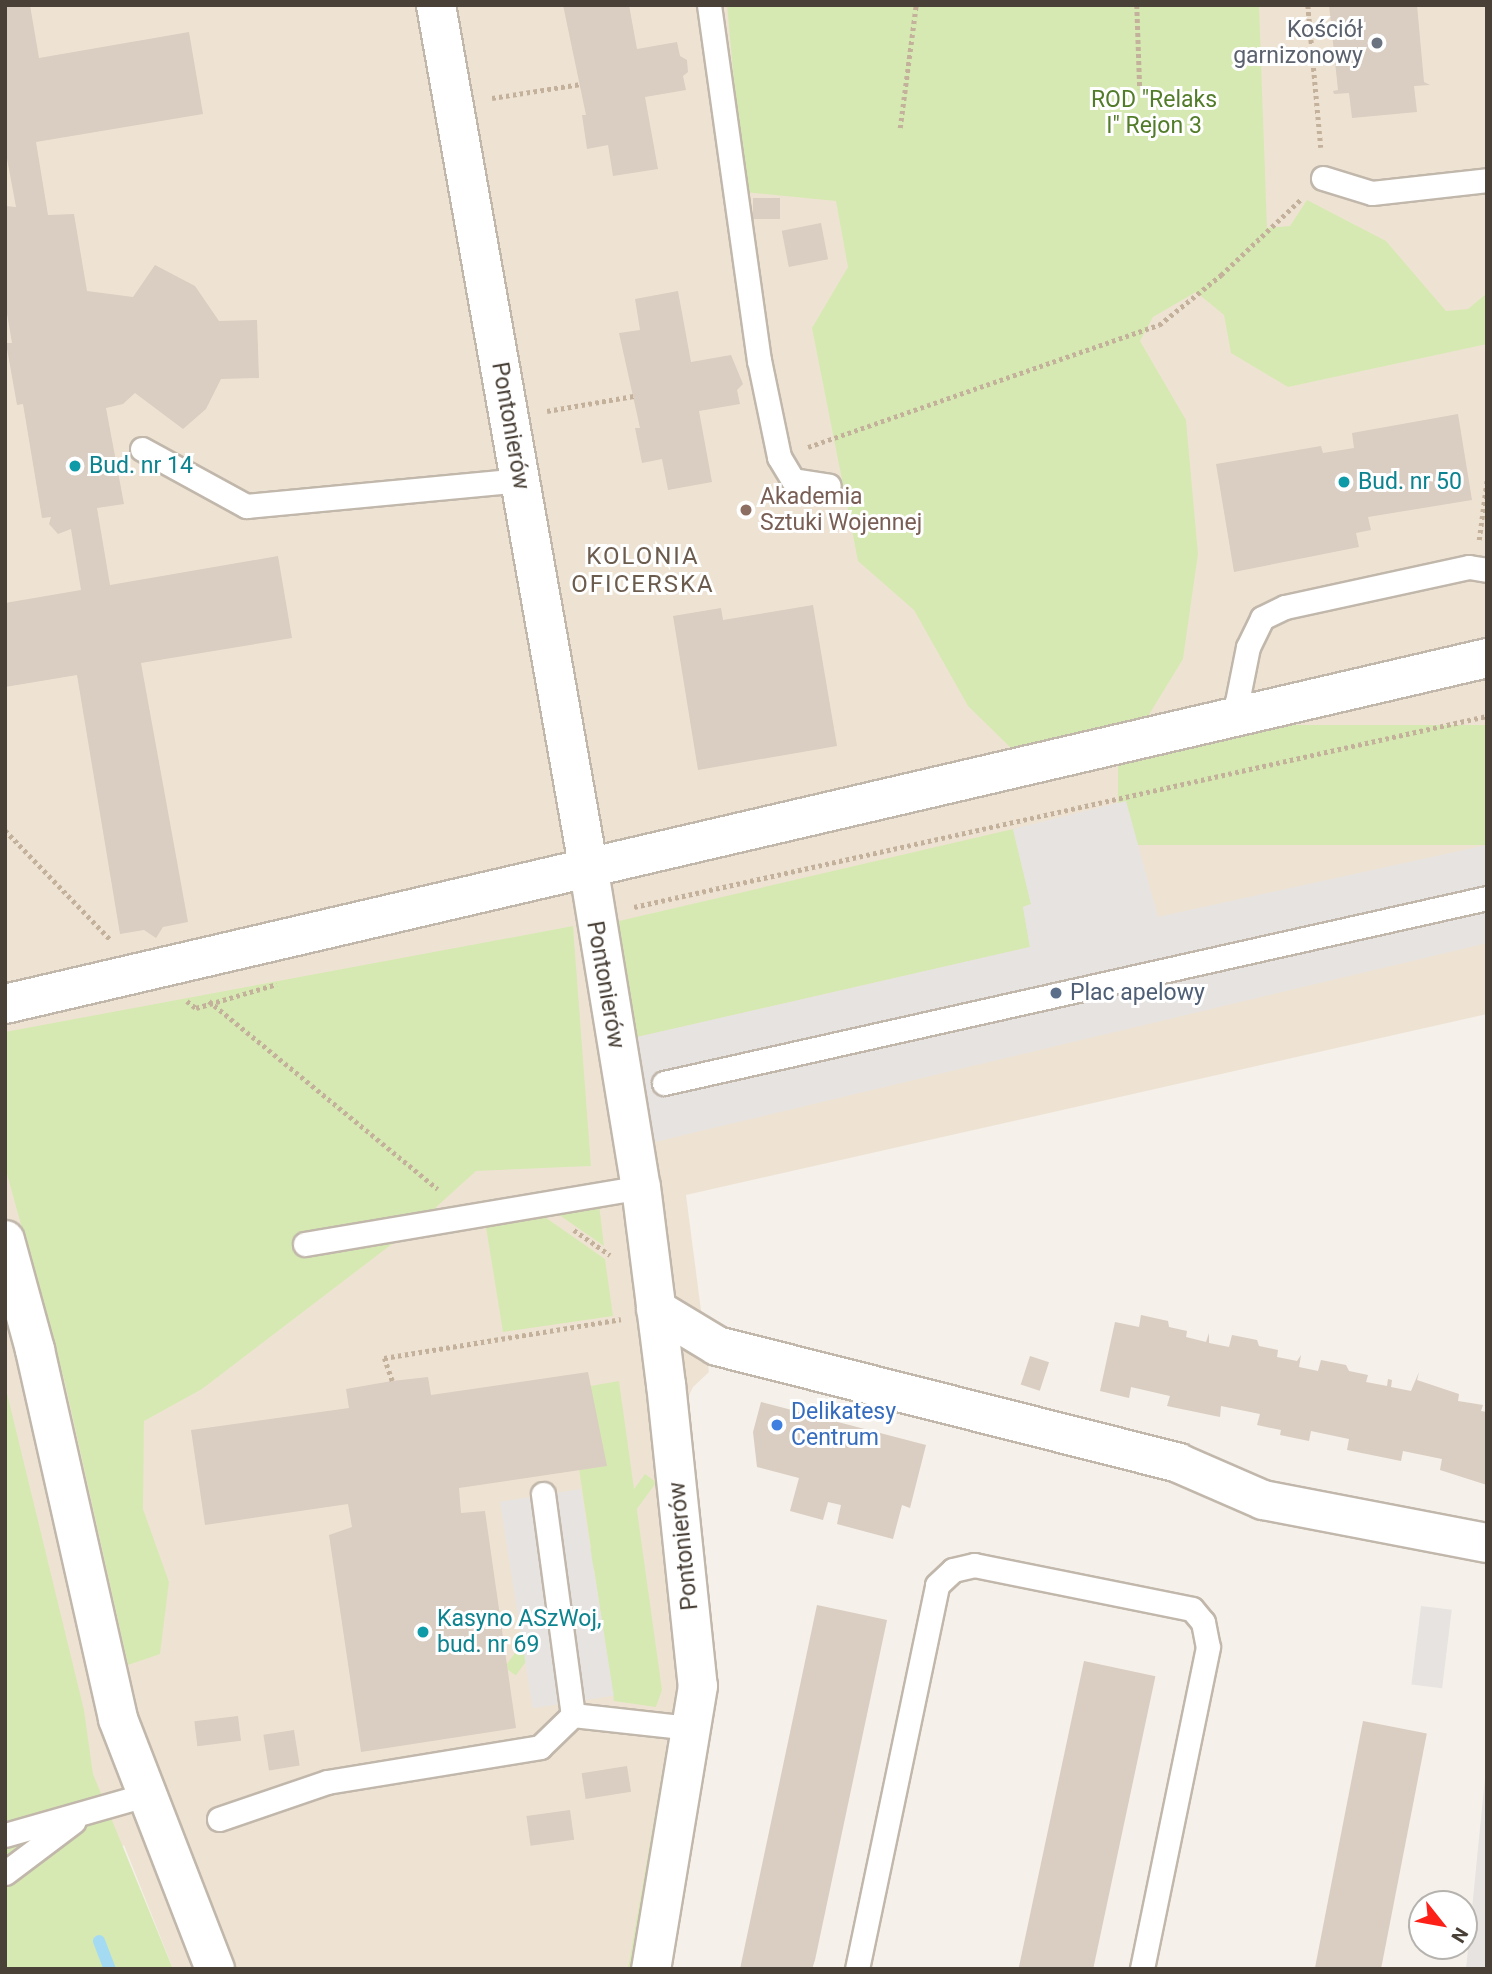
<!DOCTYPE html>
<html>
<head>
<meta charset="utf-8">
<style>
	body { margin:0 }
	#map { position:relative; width:1492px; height:1974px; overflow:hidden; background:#f5f0e9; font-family:Roboto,sans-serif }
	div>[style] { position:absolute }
	.education>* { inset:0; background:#eee3d3 }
	.green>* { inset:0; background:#d7e9b2; transform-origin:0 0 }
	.parking>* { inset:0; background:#e6e3e1; transform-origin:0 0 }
	.stream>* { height:12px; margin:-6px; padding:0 6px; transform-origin:6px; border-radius:6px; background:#a5dbf2 }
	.building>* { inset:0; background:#dacdc1; transform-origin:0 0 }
	.path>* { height:4.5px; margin-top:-2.25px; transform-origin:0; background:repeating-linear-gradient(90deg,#c3b19c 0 3.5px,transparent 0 7px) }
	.roads { filter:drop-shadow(2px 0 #c1b7ab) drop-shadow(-2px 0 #c1b7ab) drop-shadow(0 2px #c1b7ab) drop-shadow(0 -2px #c1b7ab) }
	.service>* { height:23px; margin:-11.5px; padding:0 11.5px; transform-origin:11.5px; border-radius:11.5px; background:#fff }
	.minor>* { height:38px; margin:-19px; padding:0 19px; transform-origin:19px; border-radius:19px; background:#fff }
	.dots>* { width:19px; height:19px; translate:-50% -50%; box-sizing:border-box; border:4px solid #fff; border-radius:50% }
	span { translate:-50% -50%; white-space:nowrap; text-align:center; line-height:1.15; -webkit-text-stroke:6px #fff; paint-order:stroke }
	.worship-label { font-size:23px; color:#5b616d }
	.right { translate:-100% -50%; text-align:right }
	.park-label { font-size:23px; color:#527c29 }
	.street-label { font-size:23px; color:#494037 }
	.culture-label { font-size:23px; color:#0d838f }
	.left { translate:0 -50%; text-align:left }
	.education-label { font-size:23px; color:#785e54 }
	.service-label { font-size:23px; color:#4e5e75 }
	.shop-label { font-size:23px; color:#366cbe }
	.neighbourhood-label { font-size:24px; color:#6c5c4e; letter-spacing:2px }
	.frame { position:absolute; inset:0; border:7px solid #494037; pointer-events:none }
	.north { position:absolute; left:1408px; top:1890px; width:70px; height:70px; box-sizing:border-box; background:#fff; border:2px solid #b6b3af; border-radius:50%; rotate:121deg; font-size:19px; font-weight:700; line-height:28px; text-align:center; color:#494037 }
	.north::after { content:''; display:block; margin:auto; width:24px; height:32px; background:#fd2018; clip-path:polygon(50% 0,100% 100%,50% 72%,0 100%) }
</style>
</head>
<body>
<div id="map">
	<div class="education">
		<i style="clip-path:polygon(5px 5px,1487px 5px,1487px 1014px,686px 1195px,709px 1372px,693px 1387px,683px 1408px,714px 1678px,666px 1969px,173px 1969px,124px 1845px,5px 1948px)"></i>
	</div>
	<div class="green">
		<i style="clip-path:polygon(727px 5px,1259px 5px,1267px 228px,1290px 226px,1307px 200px,1386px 241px,1446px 311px,1468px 309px,1487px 293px,1487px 344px,1288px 387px,1231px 353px,1224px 315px,1196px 292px,1153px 317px,1140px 341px,1186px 420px,1198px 554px,1183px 659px,1147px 718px,1018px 755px,968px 706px,914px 610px,858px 561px,812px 328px,848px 267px,836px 201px,744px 192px)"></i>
		<i style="left:1487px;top:725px;width:120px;height:369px;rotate:90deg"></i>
		<i style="clip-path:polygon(1013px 829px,1031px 904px,1023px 907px,1030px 947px,633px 1038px,613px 926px,619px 921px)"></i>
		<i style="clip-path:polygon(573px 926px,591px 1166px,476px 1171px,413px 1228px,202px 1389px,144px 1421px,143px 1509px,169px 1582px,160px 1654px,128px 1665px,65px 1383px,5px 1167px,5px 1032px)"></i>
		<i style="clip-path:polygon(599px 1204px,604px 1246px,552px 1210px)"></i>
		<i style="clip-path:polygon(539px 1213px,605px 1259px,613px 1316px,503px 1332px,485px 1221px)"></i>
		<i style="clip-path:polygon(619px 1381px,662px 1690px,656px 1707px,614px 1701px,579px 1469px,606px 1466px,590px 1386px)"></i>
		<i style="clip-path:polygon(5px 1385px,84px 1710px,93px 1774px,173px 1969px,5px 1969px)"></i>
		<i style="left:645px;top:1474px;width:14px;height:239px;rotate:36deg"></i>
		<i style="clip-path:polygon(667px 1745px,669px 1756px,637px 1969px,628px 1969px)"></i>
	</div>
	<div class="parking">
		<i style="clip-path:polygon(1126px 801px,1158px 917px,1487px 845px,1487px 943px,650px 1143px,633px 1038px,1030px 947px,1023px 907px,1031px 904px,1013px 829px)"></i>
		<i style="left:581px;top:1489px;width:209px;height:82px;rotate:81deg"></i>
		<i style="left:1421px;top:1606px;width:31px;height:79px;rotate:7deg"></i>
		<i style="clip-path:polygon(1487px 1758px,1487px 1969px,1466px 1969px)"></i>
	</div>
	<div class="stream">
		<i style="left:99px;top:1941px;width:30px;rotate:69deg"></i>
	</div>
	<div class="building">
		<i style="clip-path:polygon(5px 5px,30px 5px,39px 58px,189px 32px,203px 114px,36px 142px,48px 215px,74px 214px,87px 291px,133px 297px,155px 265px,195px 286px,219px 321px,257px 320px,259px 378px,221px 379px,206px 409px,183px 429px,135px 393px,123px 404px,106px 408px,124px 504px,97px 508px,110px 585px,278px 556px,292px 638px,141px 663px,188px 922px,163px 927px,156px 938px,144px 930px,120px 934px,77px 675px,5px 687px,5px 603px,81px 590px,71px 529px,58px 534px,49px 524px,51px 517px,42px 518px,23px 404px,17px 405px,6px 343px,12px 343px,5px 302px,5px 206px,16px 207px,5px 148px)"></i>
		<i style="clip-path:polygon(563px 5px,629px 5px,637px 49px,677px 42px,680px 56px,687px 60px,688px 72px,683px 76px,686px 90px,645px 97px,658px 169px,613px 176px,608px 145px,587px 149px,582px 115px,586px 115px)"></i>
		<i style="clip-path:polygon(1329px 5px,1417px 5px,1424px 82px,1430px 85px,1414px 86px,1417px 112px,1352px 118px,1349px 93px,1334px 94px,1333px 91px,1338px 90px)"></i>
		<i style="left:753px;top:198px;width:27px;height:21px"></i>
		<i style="left:821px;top:223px;width:37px;height:40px;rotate:79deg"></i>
		<i style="clip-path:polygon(678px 291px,691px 362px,731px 355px,743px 384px,737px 390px,740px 404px,699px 411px,712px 482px,668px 490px,662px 459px,642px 463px,635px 428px,640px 428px,619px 333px,640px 330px,635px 299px)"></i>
		<i style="clip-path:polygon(1458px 414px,1472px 500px,1368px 517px,1371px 530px,1356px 533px,1359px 547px,1234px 572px,1216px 464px,1321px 446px,1323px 453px,1354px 448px,1352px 433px)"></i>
		<i style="clip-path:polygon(813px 605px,837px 746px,698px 770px,673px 616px,721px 608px,723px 620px)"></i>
		<i style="clip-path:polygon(1141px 1315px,1168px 1321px,1169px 1327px,1187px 1331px,1186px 1337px,1206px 1342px,1209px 1333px,1209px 1343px,1229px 1347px,1232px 1335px,1257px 1340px,1259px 1346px,1278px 1350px,1277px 1357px,1297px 1361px,1301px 1355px,1299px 1367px,1318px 1371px,1321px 1360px,1346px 1365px,1349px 1371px,1368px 1375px,1366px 1382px,1387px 1386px,1388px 1379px,1392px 1380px,1391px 1387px,1411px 1391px,1419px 1372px,1417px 1380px,1459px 1394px,1458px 1401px,1483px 1405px,1481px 1411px,1487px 1412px,1487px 1485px,1440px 1470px,1442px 1459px,1403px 1451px,1401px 1461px,1347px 1450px,1349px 1439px,1311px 1431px,1309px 1441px,1280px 1435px,1281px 1430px,1257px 1425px,1260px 1414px,1221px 1406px,1220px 1417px,1167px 1406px,1170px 1396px,1131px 1387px,1129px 1398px,1100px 1391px,1115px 1322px,1139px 1327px)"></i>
		<i style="left:1030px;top:1356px;width:20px;height:30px;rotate:18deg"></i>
		<i style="clip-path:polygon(588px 1372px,607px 1466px,459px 1488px,461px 1513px,485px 1511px,516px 1728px,361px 1752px,329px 1535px,352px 1527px,348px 1504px,205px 1525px,191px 1430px,349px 1408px,346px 1389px,392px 1381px,428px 1377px,431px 1395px)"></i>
		<i style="clip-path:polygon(761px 1402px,926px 1445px,910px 1508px,902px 1505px,893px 1539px,837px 1524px,841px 1505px,828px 1502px,823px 1520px,790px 1511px,799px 1478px,757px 1467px,753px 1432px)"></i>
		<i style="clip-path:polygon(817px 1605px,887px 1620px,815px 1960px,812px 1969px,740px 1969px)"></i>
		<i style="left:1084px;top:1661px;width:73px;height:315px;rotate:12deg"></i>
		<i style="left:238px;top:1716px;width:25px;height:44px;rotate:83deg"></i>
		<i style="left:1363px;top:1721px;width:65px;height:254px;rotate:11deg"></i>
		<i style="left:294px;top:1730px;width:36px;height:31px;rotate:81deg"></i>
		<i style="left:627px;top:1766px;width:26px;height:46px;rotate:81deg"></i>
		<i style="left:570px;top:1810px;width:30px;height:44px;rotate:82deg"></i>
	</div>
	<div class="path">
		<i style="left:1137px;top:5px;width:84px;rotate:88deg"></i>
		<i style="left:1308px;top:5px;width:143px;rotate:84.8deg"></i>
		<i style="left:492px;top:98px;width:90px;rotate:-8.9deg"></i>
		<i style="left:900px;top:128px;width:124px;rotate:-82.6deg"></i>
		<i style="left:547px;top:411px;width:88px;rotate:-9.8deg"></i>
		<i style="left:808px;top:447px;width:372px;rotate:-19.2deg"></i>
		<i style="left:1159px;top:325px;width:80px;rotate:-38.9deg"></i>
		<i style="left:1221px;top:275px;width:110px;rotate:-43.5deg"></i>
		<i style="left:1479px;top:540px;width:62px;rotate:-82.5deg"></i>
		<i style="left:5px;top:830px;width:151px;rotate:46.1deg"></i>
		<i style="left:634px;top:907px;width:874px;rotate:-12.62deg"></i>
		<i style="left:187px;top:1001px;width:11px;rotate:38deg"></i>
		<i style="left:196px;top:1008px;width:84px;rotate:-16.5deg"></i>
		<i style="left:209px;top:1001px;width:296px;rotate:39.4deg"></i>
		<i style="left:574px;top:1230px;width:44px;rotate:34.8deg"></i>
		<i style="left:392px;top:1381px;width:24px;rotate:-109deg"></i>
		<i style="left:384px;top:1358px;width:240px;rotate:-9.3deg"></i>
	</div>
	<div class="roads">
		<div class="service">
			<i style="left:709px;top:5px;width:359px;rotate:82deg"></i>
			<i style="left:759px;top:360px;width:99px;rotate:78.3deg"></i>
			<i style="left:779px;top:457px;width:27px;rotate:59deg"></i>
			<i style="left:793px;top:480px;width:36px;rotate:9deg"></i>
			<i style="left:1323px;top:178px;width:51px;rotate:17deg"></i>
			<i style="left:1372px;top:193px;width:116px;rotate:-6.4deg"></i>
			<i style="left:142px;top:449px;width:119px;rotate:28.7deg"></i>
			<i style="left:246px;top:506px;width:274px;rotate:-5.4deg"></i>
			<i style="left:1241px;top:715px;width:14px;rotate:-107deg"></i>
			<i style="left:1237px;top:702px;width:56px;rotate:-78.7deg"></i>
			<i style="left:1248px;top:647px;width:32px;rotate:-64deg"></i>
			<i style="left:1262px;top:618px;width:25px;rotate:-26deg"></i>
			<i style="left:1285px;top:607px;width:188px;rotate:-12.3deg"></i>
			<i style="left:1469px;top:567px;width:18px;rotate:9deg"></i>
			<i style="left:664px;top:1083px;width:844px;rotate:-12.67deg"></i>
			<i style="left:305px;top:1244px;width:341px;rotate:-9.6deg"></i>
			<i style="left:543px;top:1494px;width:223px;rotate:82.3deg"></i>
			<i style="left:573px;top:1715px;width:119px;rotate:6.3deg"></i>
			<i style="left:219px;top:1819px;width:114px;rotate:-18.9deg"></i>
			<i style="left:327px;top:1782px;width:216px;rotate:-9.3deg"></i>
			<i style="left:540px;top:1747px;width:46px;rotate:-44.1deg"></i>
			<i style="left:5px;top:1835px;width:146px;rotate:-15.9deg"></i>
			<i style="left:5px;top:1873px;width:86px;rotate:-37deg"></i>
			<i style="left:857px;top:1969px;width:392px;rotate:-78.2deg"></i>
			<i style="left:937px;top:1585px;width:22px;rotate:-43deg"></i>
			<i style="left:953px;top:1570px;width:22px;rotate:-13deg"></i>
			<i style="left:974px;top:1565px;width:222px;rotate:11.4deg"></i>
			<i style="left:1192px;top:1609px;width:17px;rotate:50deg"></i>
			<i style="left:1203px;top:1622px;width:25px;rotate:79deg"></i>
			<i style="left:1208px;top:1647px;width:329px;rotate:101.6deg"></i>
		</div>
		<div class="minor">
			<i style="left:436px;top:5px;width:873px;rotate:79.98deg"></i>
			<i style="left:588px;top:865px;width:326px;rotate:80.7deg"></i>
			<i style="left:641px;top:1187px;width:199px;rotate:82.8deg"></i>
			<i style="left:666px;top:1384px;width:304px;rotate:84deg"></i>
			<i style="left:698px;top:1686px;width:287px;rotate:99.4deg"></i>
			<i style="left:5px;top:1004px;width:1522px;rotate:-13.14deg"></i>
			<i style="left:5px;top:1240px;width:114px;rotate:74.7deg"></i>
			<i style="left:35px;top:1350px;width:378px;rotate:77.3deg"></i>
			<i style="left:118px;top:1719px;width:268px;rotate:68.8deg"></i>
			<i style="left:656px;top:1309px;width:71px;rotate:31.2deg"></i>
			<i style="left:717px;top:1346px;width:476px;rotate:14.2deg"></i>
			<i style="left:1178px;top:1463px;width:93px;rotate:23.5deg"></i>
			<i style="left:1263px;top:1500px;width:228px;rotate:10.9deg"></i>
		</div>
	</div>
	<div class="dots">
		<i style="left:1377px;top:43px;background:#6b7280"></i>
		<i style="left:75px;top:466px;background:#0f9aa8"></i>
		<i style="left:1344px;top:482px;background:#0f9aa8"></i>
		<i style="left:746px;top:510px;background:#8d6e63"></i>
		<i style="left:1056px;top:993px;background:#5c6f8a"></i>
		<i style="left:777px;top:1425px;background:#3f7fe0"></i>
		<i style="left:423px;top:1632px;background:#0f9aa8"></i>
	</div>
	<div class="worship-label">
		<span class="right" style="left:1363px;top:43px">Kościół<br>garnizonowy</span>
	</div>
	<div class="park-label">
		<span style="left:1154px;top:113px">ROD "Relaks<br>I" Rejon 3</span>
	</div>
	<div class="street-label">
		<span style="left:510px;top:426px;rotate:80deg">Pontonierów</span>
		<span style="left:605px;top:985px;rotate:80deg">Pontonierów</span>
		<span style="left:684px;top:1546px;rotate:-96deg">Pontonierów</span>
	</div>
	<div class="culture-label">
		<span class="left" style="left:89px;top:466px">Bud. nr 14</span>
		<span class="left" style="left:1358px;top:482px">Bud. nr 50</span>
		<span class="left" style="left:437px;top:1632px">Kasyno ASzWoj,<br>bud. nr 69</span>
	</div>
	<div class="education-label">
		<span class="left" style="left:760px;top:510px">Akademia<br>Sztuki Wojennej</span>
	</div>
	<div class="service-label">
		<span class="left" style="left:1070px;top:993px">Plac apelowy</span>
	</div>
	<div class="shop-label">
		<span class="left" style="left:791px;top:1425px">Delikatesy<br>Centrum</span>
	</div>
	<div class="neighbourhood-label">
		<span style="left:643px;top:571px">KOLONIA<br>OFICERSKA</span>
	</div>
	<div class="frame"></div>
	<div class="north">N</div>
</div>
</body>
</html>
